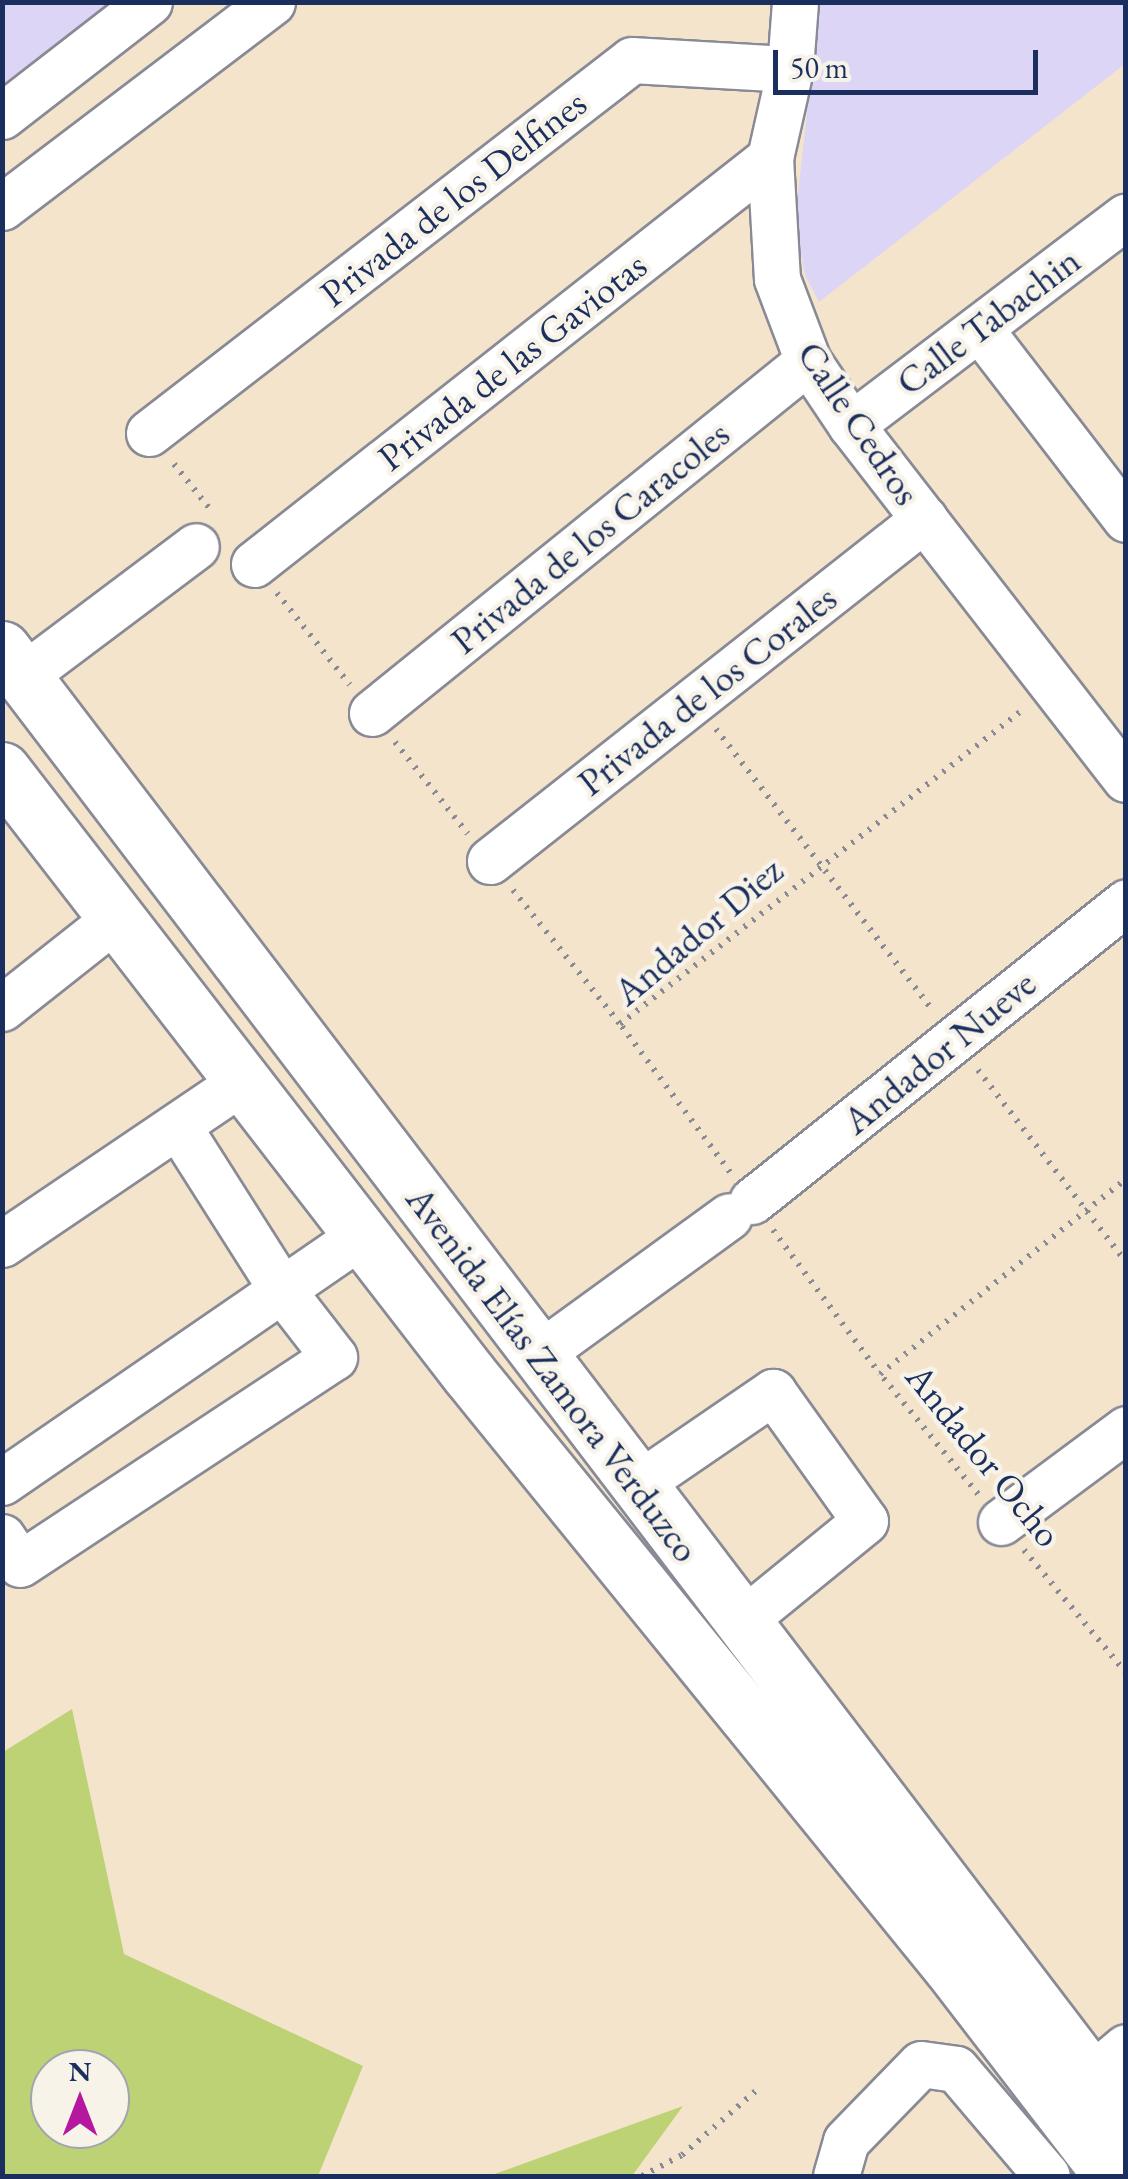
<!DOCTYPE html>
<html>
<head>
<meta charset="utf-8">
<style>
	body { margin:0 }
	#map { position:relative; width:1128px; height:2179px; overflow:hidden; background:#f5e4cc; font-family:"EB Garamond",serif }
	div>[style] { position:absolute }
	.built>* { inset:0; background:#ddd5f6 }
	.green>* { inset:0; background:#bdd175 }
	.path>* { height:6px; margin-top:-3px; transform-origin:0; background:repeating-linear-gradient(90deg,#888a95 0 2.5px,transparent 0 10.5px) }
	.roads { filter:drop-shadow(2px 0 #888a95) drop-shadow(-2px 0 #888a95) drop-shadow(0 2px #888a95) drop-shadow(0 -2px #888a95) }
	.minor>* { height:45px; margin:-22.5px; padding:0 22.5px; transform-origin:22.5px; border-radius:22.5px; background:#fff }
	.major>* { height:55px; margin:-27.5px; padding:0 27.5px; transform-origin:27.5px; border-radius:27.5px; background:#fff }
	span { translate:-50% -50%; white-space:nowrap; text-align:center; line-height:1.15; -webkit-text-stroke:9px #f7f3e8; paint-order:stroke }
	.street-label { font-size:38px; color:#1b2f5e }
	.frame { position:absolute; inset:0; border:5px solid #1b2f5e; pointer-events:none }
	.north { position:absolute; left:30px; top:2049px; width:100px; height:100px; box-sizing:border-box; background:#f7f3e8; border:2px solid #9fa5b1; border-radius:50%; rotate:0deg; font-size:28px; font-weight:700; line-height:40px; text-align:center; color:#1b2f5e }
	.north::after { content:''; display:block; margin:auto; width:35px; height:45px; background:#b5179e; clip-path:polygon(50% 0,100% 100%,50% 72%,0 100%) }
	.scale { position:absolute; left:773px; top:50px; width:265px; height:45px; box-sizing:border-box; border:5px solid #1b2f5e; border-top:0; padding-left:12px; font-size:30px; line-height:35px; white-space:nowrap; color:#1b2f5e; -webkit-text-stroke:8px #f7f3e8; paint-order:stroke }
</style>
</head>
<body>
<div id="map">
	<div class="built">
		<i style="clip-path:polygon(3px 2px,111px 2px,111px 3px,3px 84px)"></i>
		<i style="clip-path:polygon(819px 3px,1125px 3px,1125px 64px,819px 302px,805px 275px,795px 221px)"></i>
	</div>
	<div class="green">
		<i style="clip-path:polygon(evenodd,72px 1709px,124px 1954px,363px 2066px,318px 2176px,3px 2176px,3px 1752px,72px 1709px,50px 2069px,110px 2069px,110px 2129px,50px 2129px,50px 2069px)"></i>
		<i style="clip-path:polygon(683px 2106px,632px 2176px,489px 2176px)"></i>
	</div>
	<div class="path">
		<i style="left:174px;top:464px;width:58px;rotate:51.3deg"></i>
		<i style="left:277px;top:593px;width:117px;rotate:51.6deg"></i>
		<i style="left:716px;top:729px;width:352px;rotate:52.4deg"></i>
		<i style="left:395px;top:742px;width:117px;rotate:51.6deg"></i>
		<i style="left:513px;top:890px;width:171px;rotate:51.4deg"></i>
		<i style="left:978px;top:1070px;width:242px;rotate:52.4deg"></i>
		<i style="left:730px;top:1172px;width:184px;rotate:-126.6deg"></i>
		<i style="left:620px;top:1024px;width:514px;rotate:-37.96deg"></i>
		<i style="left:773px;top:1230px;width:179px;rotate:53.4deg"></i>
		<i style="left:978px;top:1494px;width:155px;rotate:-129.2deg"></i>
		<i style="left:880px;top:1374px;width:314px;rotate:-38.4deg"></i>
		<i style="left:1024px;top:1550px;width:160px;rotate:50.3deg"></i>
		<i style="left:642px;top:2176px;width:45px;rotate:-27.7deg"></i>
		<i style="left:682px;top:2155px;width:101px;rotate:-41deg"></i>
	</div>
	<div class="roads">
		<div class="minor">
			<i style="left:795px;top:2px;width:67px;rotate:94.3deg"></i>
			<i style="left:790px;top:69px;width:91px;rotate:102.7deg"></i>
			<i style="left:770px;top:158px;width:121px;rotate:86.7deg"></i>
			<i style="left:777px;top:279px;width:88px;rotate:69.3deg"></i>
			<i style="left:808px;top:361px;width:77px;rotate:56.1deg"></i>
			<i style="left:851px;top:425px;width:448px;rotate:52.2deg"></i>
			<i style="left:2px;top:116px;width:186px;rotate:-37.8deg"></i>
			<i style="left:2px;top:207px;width:339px;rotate:-37.2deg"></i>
			<i style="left:979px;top:328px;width:241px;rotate:52.4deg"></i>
			<i style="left:851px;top:425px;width:345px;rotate:-37.2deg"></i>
			<i style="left:149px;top:433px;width:610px;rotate:-37.68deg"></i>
			<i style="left:632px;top:60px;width:158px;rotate:3.3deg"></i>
			<i style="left:254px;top:564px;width:657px;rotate:-38.2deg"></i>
			<i style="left:23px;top:676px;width:216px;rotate:-36.9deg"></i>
			<i style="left:372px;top:713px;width:560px;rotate:-38.92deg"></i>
			<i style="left:490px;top:861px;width:553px;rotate:-38.24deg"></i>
			<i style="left:2px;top:1008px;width:145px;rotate:-38.3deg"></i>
			<i style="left:752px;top:1201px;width:479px;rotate:-38.6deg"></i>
			<i style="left:2px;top:1244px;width:291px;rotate:-34.1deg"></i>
			<i style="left:538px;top:1355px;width:236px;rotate:-36deg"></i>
			<i style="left:2px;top:1482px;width:436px;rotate:-34.5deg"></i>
			<i style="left:637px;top:1485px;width:165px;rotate:-34.4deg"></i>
			<i style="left:773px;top:1392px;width:158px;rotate:54.5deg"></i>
			<i style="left:865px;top:1521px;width:160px;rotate:140.8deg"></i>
			<i style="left:1001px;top:1522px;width:156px;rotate:-36.6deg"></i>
			<i style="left:2px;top:1537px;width:32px;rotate:56deg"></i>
			<i style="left:20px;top:1564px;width:376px;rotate:-33.4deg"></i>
			<i style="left:334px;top:1357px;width:85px;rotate:-127.8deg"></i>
			<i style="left:282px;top:1290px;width:194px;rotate:-122.4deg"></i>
			<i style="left:1108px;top:2062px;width:23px;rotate:-40deg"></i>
			<i style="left:836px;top:2176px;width:36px;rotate:-74deg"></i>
			<i style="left:846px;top:2141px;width:107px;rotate:-45.8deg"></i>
			<i style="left:921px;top:2064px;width:35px;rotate:8deg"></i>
			<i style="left:956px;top:2069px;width:140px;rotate:49.6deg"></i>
		</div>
		<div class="major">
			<i style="left:2px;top:649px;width:1854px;rotate:52.69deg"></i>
			<i style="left:2px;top:770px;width:763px;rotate:52.29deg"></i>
			<i style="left:469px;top:1374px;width:764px;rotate:50.9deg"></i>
			<i style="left:951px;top:1967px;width:264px;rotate:52.4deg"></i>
		</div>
	</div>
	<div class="street-label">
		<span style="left:453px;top:198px;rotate:-38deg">Privada de los Delfines</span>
		<span style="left:988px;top:321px;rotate:-37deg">Calle Tabachin</span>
		<span style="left:512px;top:361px;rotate:-38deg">Privada de las Gaviotas</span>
		<span style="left:859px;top:423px;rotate:56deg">Calle Cedros</span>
		<span style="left:590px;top:537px;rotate:-39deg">Privada de los Caracoles</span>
		<span style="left:707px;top:690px;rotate:-38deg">Privada de los Corales</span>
		<span style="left:698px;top:931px;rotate:-40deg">Andador Diez</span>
		<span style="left:939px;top:1052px;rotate:-39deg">Andador Nueve</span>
		<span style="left:553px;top:1374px;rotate:53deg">Avenida Elías Zamora Verduzco</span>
		<span style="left:984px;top:1455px;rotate:51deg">Andador Ocho</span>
	</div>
	<div class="frame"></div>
	<div class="north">N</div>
	<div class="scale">50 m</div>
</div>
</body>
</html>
